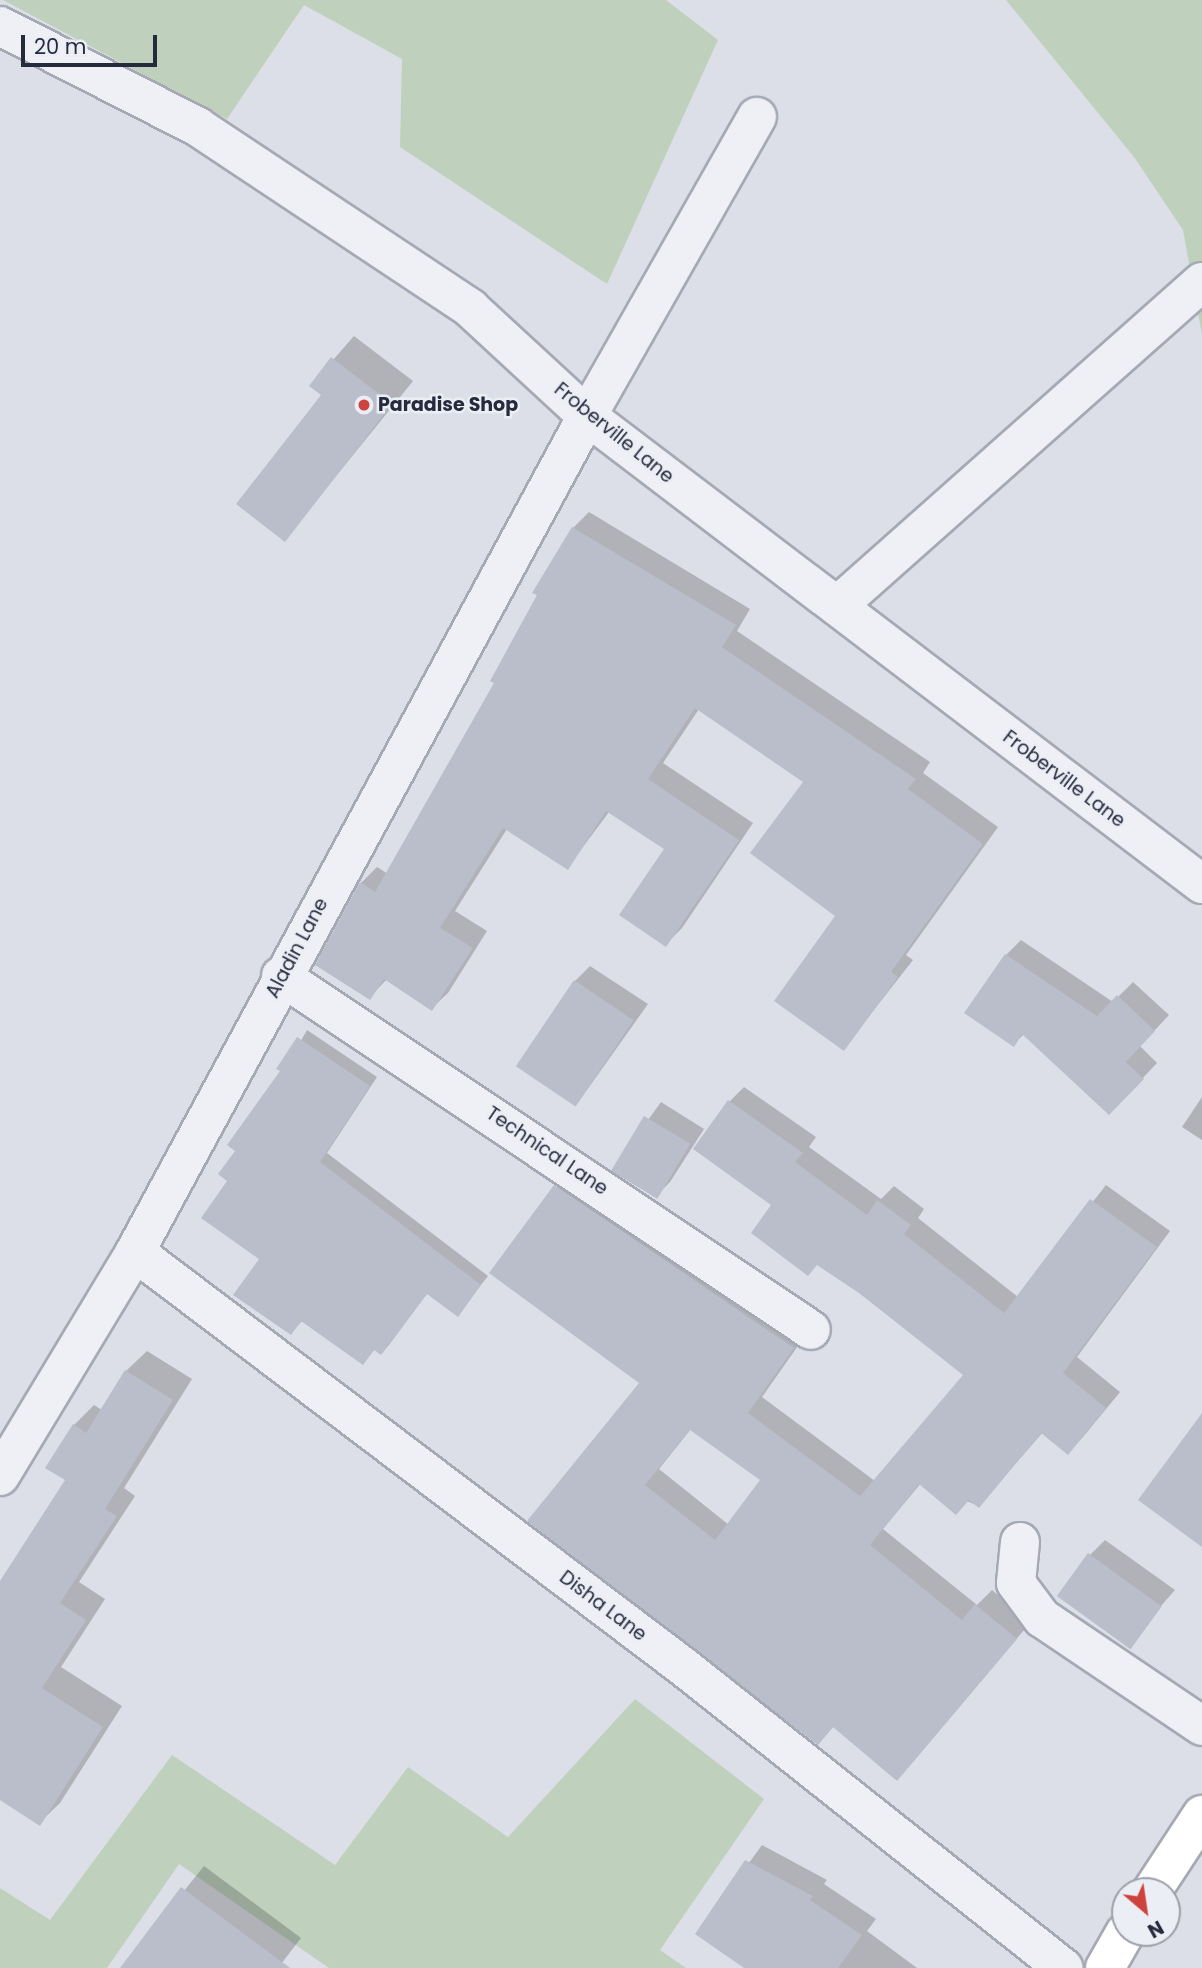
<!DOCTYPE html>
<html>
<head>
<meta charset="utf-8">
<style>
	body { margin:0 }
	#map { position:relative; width:1202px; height:1968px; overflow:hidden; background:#dcdfe7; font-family:Poppins,sans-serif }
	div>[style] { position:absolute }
	.green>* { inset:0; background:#bfd1bd }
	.shadow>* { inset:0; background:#0003 }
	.building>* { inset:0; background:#babdca; transform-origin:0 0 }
	.roads { filter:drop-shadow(2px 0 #a5a9b4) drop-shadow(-2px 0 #a5a9b4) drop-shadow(0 2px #a5a9b4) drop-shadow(0 -2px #a5a9b4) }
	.minor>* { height:38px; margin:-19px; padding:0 19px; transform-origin:19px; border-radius:19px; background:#eff0f5 }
	.secondary>* { height:38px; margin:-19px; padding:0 19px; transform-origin:19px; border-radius:19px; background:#fff }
	.dots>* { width:19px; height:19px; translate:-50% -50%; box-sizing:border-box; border:4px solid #eceef5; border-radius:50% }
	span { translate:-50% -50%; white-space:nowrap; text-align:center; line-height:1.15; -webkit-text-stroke:5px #eceef5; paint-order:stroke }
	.poi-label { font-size:19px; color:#262a3d; font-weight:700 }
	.left { translate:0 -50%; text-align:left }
	.street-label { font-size:19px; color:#262a3d }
	.north { position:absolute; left:1111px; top:1877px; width:70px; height:70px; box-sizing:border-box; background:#eceef5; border:2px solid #9da0ab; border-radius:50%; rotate:151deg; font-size:19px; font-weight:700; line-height:28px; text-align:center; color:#262a3d }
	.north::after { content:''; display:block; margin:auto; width:24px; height:32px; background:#cf433e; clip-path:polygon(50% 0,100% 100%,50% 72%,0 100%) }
	.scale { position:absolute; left:21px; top:35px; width:136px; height:32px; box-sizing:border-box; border:4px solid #262a3d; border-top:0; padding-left:9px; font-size:21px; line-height:24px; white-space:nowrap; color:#262a3d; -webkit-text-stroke:5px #eceef5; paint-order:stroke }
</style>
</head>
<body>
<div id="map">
	<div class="green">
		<i style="clip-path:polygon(3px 0,666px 0,718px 40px,607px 284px,400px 147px,402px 59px,304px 5px,227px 119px)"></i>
		<i style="clip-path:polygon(1006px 0,1202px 0,1202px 335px,1183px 230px,1134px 157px)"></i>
		<i style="clip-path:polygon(635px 1699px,764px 1799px,660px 1950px,686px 1968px,329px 1968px,179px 1864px,107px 1968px,0 1968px,0 1888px,50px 1920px,172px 1755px,335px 1865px,408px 1767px,508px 1837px)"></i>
	</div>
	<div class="shadow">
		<i style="clip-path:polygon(354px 336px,413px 381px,285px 539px,324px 394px,311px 385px)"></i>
		<i style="clip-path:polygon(589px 512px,750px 609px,737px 631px,930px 762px,923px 773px,998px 827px,906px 955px,913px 960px,844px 1048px,837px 915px,806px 782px,699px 709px,663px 763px,753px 823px,682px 928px,666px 944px,667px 848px,609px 812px,568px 867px,507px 829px,455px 911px,487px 931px,448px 993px,432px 1008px,387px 979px,369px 998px,361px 883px,377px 867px,388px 874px,496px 683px,573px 528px)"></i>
		<i style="clip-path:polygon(1021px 940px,1113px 1002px,1133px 982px,1169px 1015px,1140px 1046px,1157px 1063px,1124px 1098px,1025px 1033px,1013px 1045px,1006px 955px)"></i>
		<i style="clip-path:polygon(590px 966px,648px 1004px,577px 1104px,575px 981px)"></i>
		<i style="clip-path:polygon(307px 1030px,377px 1077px,327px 1153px,488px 1276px,458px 1314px,428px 1292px,389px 1345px,381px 1353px,375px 1349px,363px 1363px,303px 1320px,291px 1333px,230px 1181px,238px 1151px)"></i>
		<i style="clip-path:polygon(evenodd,744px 1087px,816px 1137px,809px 1147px,881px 1199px,894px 1186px,924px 1209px,918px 1218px,1018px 1297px,1106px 1185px,1170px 1231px,1077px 1357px,1120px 1392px,1083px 1437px,1068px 1452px,1043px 1432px,979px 1506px,921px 1483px,883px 1529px,977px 1605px,992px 1590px,1030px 1623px,912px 1763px,835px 1725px,818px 1743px,529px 1520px,642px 1382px,492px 1272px,570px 1171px,807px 1333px,762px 1397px,875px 1481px,966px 1375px,774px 1204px,729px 1102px,744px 1087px,691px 1429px,762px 1479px,729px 1525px,659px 1469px,691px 1429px)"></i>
		<i style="clip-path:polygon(1202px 1097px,1202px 1140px,1182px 1127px)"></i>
		<i style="clip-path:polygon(661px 1102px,704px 1129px,670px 1182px,655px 1197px,613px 1169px)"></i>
		<i style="clip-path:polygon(147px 1351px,192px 1379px,124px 1488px,135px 1496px,79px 1582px,105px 1599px,61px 1667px,122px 1706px,60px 1803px,39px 1823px,0 1798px,0 1585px,67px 1480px,74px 1425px,94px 1405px,102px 1410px,126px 1371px)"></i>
		<i style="clip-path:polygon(1105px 1540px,1175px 1590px,1126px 1646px,1090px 1555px)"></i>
		<i style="clip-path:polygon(762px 1845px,827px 1880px,824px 1884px,876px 1919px,867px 1931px,917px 1968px,747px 1968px,697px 1934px)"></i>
		<i style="clip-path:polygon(204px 1866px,301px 1938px,278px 1968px,122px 1968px)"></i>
	</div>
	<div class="building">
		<i style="clip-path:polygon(331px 357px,392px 404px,285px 542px,236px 504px,321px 395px,309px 386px)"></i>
		<i style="clip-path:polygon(572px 527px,736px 625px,722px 647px,916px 779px,908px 789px,983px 844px,891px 972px,898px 977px,844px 1051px,774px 1001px,835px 916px,750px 853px,803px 782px,695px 708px,648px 779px,739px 840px,666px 947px,619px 915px,664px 849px,606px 811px,568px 870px,503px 828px,440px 928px,473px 948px,432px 1011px,384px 979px,370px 1000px,315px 965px,360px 882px,375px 892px,494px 683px,490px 681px,537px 595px,532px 593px)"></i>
		<i style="clip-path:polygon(1005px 954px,1097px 1016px,1117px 995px,1155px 1031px,1126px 1062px,1144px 1079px,1109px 1115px,1022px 1034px,1014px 1047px,964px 1013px)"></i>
		<i style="left:574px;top:980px;width:72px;height:104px;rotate:34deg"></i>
		<i style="clip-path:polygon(297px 1037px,370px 1086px,320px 1162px,481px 1285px,458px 1317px,427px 1294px,381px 1355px,374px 1350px,363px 1365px,301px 1321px,291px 1335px,233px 1295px,259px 1259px,201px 1218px,227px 1181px,218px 1174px,235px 1151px,227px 1145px,280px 1071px,276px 1069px)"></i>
		<i style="clip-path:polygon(evenodd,728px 1100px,803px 1153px,795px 1162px,867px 1215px,877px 1200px,911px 1225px,904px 1234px,1004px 1313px,1090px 1199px,1157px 1247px,1063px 1373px,1106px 1408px,1068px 1455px,1041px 1433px,979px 1508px,969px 1500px,956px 1515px,919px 1484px,870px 1545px,962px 1620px,975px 1604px,1017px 1639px,897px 1781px,833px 1727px,818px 1745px,527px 1521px,639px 1383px,489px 1273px,554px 1185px,794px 1348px,748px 1413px,860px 1496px,963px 1375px,859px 1293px,817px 1265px,808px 1276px,751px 1233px,771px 1205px,693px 1149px,728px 1100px,690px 1430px,760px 1480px,715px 1540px,645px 1485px,690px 1430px)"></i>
		<i style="left:644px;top:1116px;width:54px;height:64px;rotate:31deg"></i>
		<i style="clip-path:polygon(125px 1370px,173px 1400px,105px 1509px,117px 1516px,60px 1603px,86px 1620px,42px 1688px,103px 1727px,40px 1826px,0 1800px,0 1581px,65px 1480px,45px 1468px,73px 1424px,86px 1433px)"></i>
		<i style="clip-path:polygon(1202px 1413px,1202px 1547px,1138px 1500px)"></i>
		<i style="left:1088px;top:1553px;width:91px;height:53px;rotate:36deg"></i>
		<i style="clip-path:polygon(745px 1860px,813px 1896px,810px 1900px,862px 1935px,838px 1968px,744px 1968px,695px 1934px)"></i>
		<i style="clip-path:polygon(181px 1887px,290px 1968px,120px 1968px)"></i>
	</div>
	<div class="roads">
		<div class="minor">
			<i style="left:0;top:26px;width:222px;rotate:27deg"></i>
			<i style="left:198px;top:127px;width:327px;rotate:33.6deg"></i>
			<i style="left:470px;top:308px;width:159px;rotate:42.7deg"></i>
			<i style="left:587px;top:416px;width:773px;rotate:37.27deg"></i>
			<i style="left:837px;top:606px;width:488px;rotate:-41.6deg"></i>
			<i style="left:281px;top:976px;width:637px;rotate:33.74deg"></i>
			<i style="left:135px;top:1252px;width:690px;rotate:37.1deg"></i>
			<i style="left:685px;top:1668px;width:483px;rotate:38.4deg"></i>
			<i style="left:0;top:1476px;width:262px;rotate:-58.9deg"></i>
			<i style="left:135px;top:1252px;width:950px;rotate:-61.6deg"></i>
			<i style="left:587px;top:416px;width:344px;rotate:-60.4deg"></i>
			<i style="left:1020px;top:1542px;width:41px;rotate:95.6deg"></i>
			<i style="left:1016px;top:1583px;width:44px;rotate:53.4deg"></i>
			<i style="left:1042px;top:1618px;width:193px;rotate:34deg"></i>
		</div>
		<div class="secondary">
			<i style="left:1152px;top:1891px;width:91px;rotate:-56.7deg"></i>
			<i style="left:1105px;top:1968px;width:40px;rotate:-60.3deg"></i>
		</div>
	</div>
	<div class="dots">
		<i style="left:364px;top:405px;background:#cf433e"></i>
	</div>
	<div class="poi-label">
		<span class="left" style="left:378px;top:405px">Paradise Shop</span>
	</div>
	<div class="street-label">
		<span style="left:614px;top:433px;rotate:39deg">Froberville Lane</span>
		<span style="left:1064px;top:779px;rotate:37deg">Froberville Lane</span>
		<span style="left:297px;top:948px;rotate:-62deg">Aladin Lane</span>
		<span style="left:547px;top:1151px;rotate:34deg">Technical Lane</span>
		<span style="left:603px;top:1606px;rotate:37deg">Disha Lane</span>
	</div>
	<div class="north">N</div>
	<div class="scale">20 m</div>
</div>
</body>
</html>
